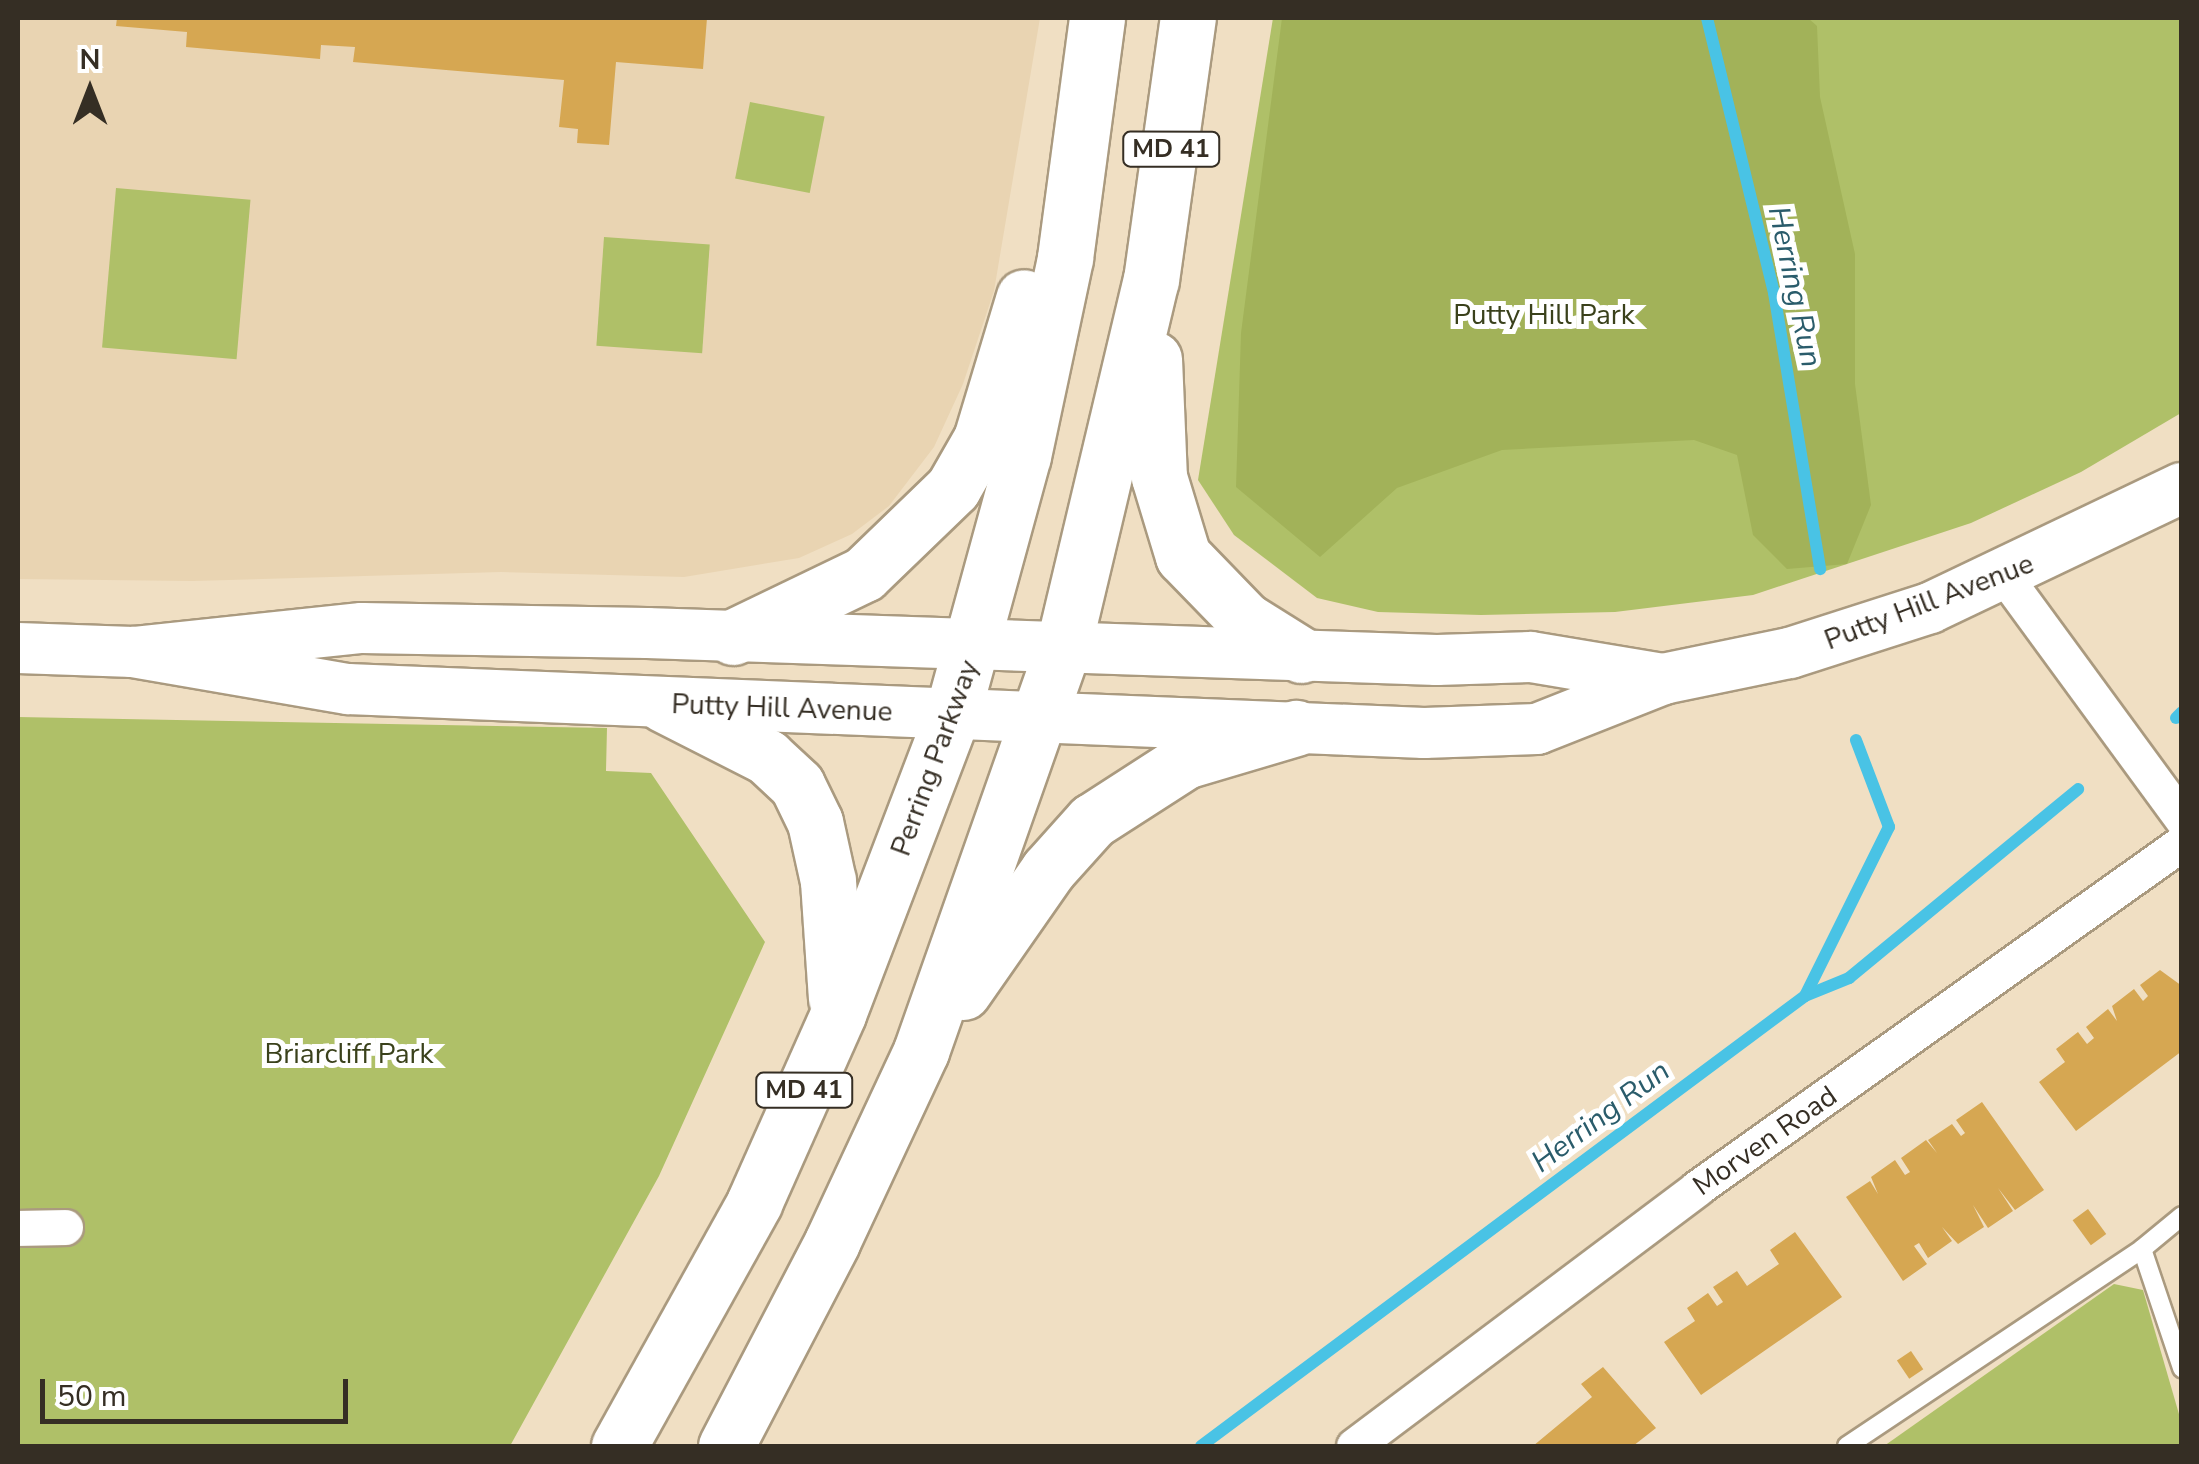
<!DOCTYPE html>
<html>
<head>
<meta charset="utf-8">
<style>
	body { margin:0 }
	#map { position:relative; width:2199px; height:1464px; overflow:hidden; background:#f0dfc3; font-family:"Nunito Sans",sans-serif }
	div>[style] { position:absolute }
	.built>* { inset:0; background:#e9d4b2 }
	.green>* { inset:0; background:#afc068; transform-origin:0 0 }
	.forest>* { inset:0; background:#a2b259 }
	.stream>* { height:12px; margin:-6px; padding:0 6px; transform-origin:6px; border-radius:6px; background:#49c3e5 }
	.building>* { inset:0; background:#d6a752; transform-origin:0 0 }
	.roads { filter:drop-shadow(2px 0 #aa9a7f) drop-shadow(-2px 0 #aa9a7f) drop-shadow(0 2px #aa9a7f) drop-shadow(0 -2px #aa9a7f) }
	.lane>* { height:18px; margin:-9px; padding:0 9px; transform-origin:9px; border-radius:9px; background:#fff }
	.street>* { height:35px; margin:-17.5px; padding:0 17.5px; transform-origin:17.5px; border-radius:17.5px; background:#fff }
	.secondary>* { height:50px; margin:-25px; padding:0 25px; transform-origin:25px; border-radius:25px; background:#fff }
	.primary>* { height:55px; margin:-27.5px; padding:0 27.5px; transform-origin:27.5px; border-radius:27.5px; background:#fff }
	span { translate:-50% -50%; white-space:nowrap; text-align:center; line-height:1.15; -webkit-text-stroke:10px #fff; paint-order:stroke }
	.shield-label span { padding:2px 8px; background:#fff; border:2px solid; border-radius:8px; -webkit-text-stroke-width:0 }
	.shield-label { font-size:25px; color:#352e24; font-weight:700 }
	.park-label { font-size:28px; color:#3a411b }
	.street-label { font-size:28px; color:#352e24 }
	.water-label { font-size:30px; color:#2a5c6b; font-style:italic }
	.frame { position:absolute; inset:0; border:20px solid #352e24; pointer-events:none }
	.north { position:absolute; left:40px; top:40px; width:100px; height:100px; -webkit-text-stroke:8px #fff; paint-order:stroke; rotate:0deg; font-size:28px; font-weight:700; line-height:40px; text-align:center; color:#352e24 }
	.north::after { content:''; display:block; margin:auto; width:35px; height:45px; background:#352e24; clip-path:polygon(50% 0,100% 100%,50% 72%,0 100%) }
	.scale { position:absolute; left:40px; top:1379px; width:308px; height:45px; box-sizing:border-box; border:5px solid #352e24; border-top:0; padding-left:12px; font-size:30px; line-height:35px; white-space:nowrap; color:#352e24; -webkit-text-stroke:8px #fff; paint-order:stroke }
</style>
</head>
<body>
<div id="map">
	<div class="built">
		<i style="clip-path:polygon(18px 18px,1040px 18px,994px 291px,963px 384px,934px 447px,889px 506px,852px 534px,799px 558px,684px 577px,501px 572px,192px 581px,18px 579px)"></i>
	</div>
	<div class="green">
		<i style="clip-path:polygon(1273px 18px,2181px 18px,2181px 413px,2081px 472px,1971px 523px,1753px 595px,1615px 612px,1481px 615px,1378px 612px,1317px 598px,1234px 535px,1198px 480px)"></i>
		<i style="left:750px;top:102px;width:76px;height:78px;rotate:11deg"></i>
		<i style="left:116px;top:188px;width:135px;height:160px;rotate:5deg"></i>
		<i style="left:604px;top:237px;width:106px;height:109px;rotate:4deg"></i>
		<i style="clip-path:polygon(18px 717px,607px 728px,606px 771px,651px 773px,765px 942px,659px 1176px,510px 1446px,18px 1446px)"></i>
		<i style="clip-path:polygon(2114px 1284px,2143px 1290px,2181px 1421px,2181px 1446px,1884px 1446px)"></i>
	</div>
	<div class="forest">
		<i style="clip-path:polygon(1282px 18px,1808px 18px,1817px 26px,1820px 97px,1855px 254px,1855px 384px,1871px 505px,1847px 564px,1787px 569px,1753px 535px,1737px 455px,1694px 440px,1502px 450px,1397px 488px,1320px 557px,1236px 487px,1241px 333px)"></i>
	</div>
	<div class="stream">
		<i style="left:1707px;top:18px;width:283px;rotate:76.3deg"></i>
		<i style="left:1774px;top:293px;width:280px;rotate:80.5deg"></i>
		<i style="left:2176px;top:718px;width:8px;rotate:-45deg"></i>
		<i style="left:1805px;top:996px;width:48px;rotate:-22.2deg"></i>
		<i style="left:1849px;top:978px;width:297px;rotate:-39.5deg"></i>
		<i style="left:1201px;top:1446px;width:753px;rotate:-36.69deg"></i>
		<i style="left:1805px;top:996px;width:189px;rotate:-63.6deg"></i>
		<i style="left:1889px;top:827px;width:93px;rotate:-110.8deg"></i>
	</div>
	<div class="building">
		<i style="clip-path:polygon(117px 18px,707px 18px,703px 69px,616px 62px,609px 145px,577px 143px,578px 129px,559px 127px,564px 80px,353px 62px,355px 47px,321px 45px,320px 59px,186px 47px,187px 32px,116px 26px)"></i>
		<i style="clip-path:polygon(2160px 970px,2182px 986px,2182px 1051px,2076px 1131px,2039px 1082px,2065px 1062px,2056px 1049px,2078px 1032px,2087px 1044px,2094px 1038px,2086px 1027px,2108px 1009px,2117px 1021px,2112px 1006px,2134px 989px,2143px 1001px,2148px 996px,2140px 985px)"></i>
		<i style="clip-path:polygon(1982px 1102px,2044px 1190px,2015px 1210px,1998px 1188px,2013px 1211px,1988px 1228px,1973px 1205px,1984px 1227px,1958px 1244px,1942px 1227px,1952px 1241px,1928px 1258px,1919px 1243px,1914px 1246px,1927px 1264px,1903px 1281px,1846px 1197px,1870px 1181px,1878px 1194px,1871px 1177px,1895px 1160px,1905px 1175px,1910px 1172px,1901px 1158px,1926px 1140px,1937px 1153px,1928px 1140px,1952px 1124px,1961px 1136px,1965px 1133px,1956px 1120px)"></i>
		<i style="left:2088px;top:1209px;width:31px;height:19px;rotate:54deg"></i>
		<i style="clip-path:polygon(1795px 1232px,1842px 1297px,1701px 1395px,1664px 1342px,1695px 1321px,1687px 1308px,1708px 1293px,1717px 1306px,1723px 1302px,1713px 1287px,1737px 1271px,1747px 1286px,1779px 1264px,1770px 1250px)"></i>
		<i style="left:1911px;top:1351px;width:22px;height:17px;rotate:56deg"></i>
		<i style="clip-path:polygon(1603px 1367px,1656px 1428px,1633px 1446px,1533px 1446px,1592px 1397px,1581px 1384px)"></i>
	</div>
	<div class="roads">
		<div class="lane">
			<i style="left:2142px;top:1249px;width:126px;rotate:71.4deg"></i>
			<i style="left:1847px;top:1446px;width:355px;rotate:-33.7deg"></i>
			<i style="left:2142px;top:1249px;width:52px;rotate:-39.5deg"></i>
		</div>
		<div class="street">
			<i style="left:2005px;top:577px;width:300px;rotate:53.8deg"></i>
			<i style="left:18px;top:1228px;width:47px;rotate:-1.2deg"></i>
			<i style="left:1354px;top:1446px;width:429px;rotate:-36.9deg"></i>
			<i style="left:1697px;top:1188px;width:595px;rotate:-35.43deg"></i>
		</div>
		<div class="secondary">
			<i style="left:18px;top:648px;width:115px;rotate:2deg"></i>
			<i style="left:133px;top:652px;width:230px;rotate:-6deg"></i>
			<i style="left:362px;top:628px;width:285px;rotate:1deg"></i>
			<i style="left:647px;top:633px;width:790px;rotate:1.96deg"></i>
			<i style="left:1437px;top:660px;width:94px;rotate:-1.8deg"></i>
			<i style="left:1531px;top:657px;width:134px;rotate:9.5deg"></i>
			<i style="left:133px;top:652px;width:218px;rotate:9.8deg"></i>
			<i style="left:348px;top:689px;width:1077px;rotate:2.34deg"></i>
			<i style="left:1424px;top:733px;width:113px;rotate:-2deg"></i>
			<i style="left:1537px;top:729px;width:136px;rotate:-21.6deg"></i>
			<i style="left:1663px;top:679px;width:130px;rotate:-11.6deg"></i>
			<i style="left:1790px;top:653px;width:147px;rotate:-17.8deg"></i>
			<i style="left:1930px;top:608px;width:279px;rotate:-25.5deg"></i>
		</div>
		<div class="primary">
			<i style="left:1154px;top:359px;width:118px;rotate:87.6deg"></i>
			<i style="left:1159px;top:477px;width:83px;rotate:73.1deg"></i>
			<i style="left:1183px;top:556px;width:89px;rotate:45.9deg"></i>
			<i style="left:1245px;top:620px;width:66px;rotate:32deg"></i>
			<i style="left:733px;top:637px;width:145px;rotate:-25.7deg"></i>
			<i style="left:864px;top:574px;width:124px;rotate:-44deg"></i>
			<i style="left:953px;top:488px;width:56px;rotate:-60.3deg"></i>
			<i style="left:981px;top:439px;width:148px;rotate:-73.2deg"></i>
			<i style="left:663px;top:704px;width:117px;rotate:27deg"></i>
			<i style="left:767px;top:757px;width:41px;rotate:43deg"></i>
			<i style="left:797px;top:785px;width:41px;rotate:64.1deg"></i>
			<i style="left:815px;top:822px;width:60px;rotate:77.6deg"></i>
			<i style="left:828px;top:881px;width:117px;rotate:86.1deg"></i>
			<i style="left:963px;top:992px;width:149px;rotate:-55.1deg"></i>
			<i style="left:1048px;top:870px;width:66px;rotate:-48.1deg"></i>
			<i style="left:1092px;top:821px;width:111px;rotate:-32.8deg"></i>
			<i style="left:1185px;top:761px;width:116px;rotate:-16.6deg"></i>
			<i style="left:619px;top:1446px;width:278px;rotate:-60.9deg"></i>
			<i style="left:754px;top:1203px;width:207px;rotate:-66deg"></i>
			<i style="left:838px;top:1014px;width:320px;rotate:-69.1deg"></i>
			<i style="left:952px;top:715px;width:269px;rotate:-74.7deg"></i>
			<i style="left:1023px;top:456px;width:202px;rotate:-78deg"></i>
			<i style="left:1065px;top:258px;width:242px;rotate:-82.4deg"></i>
			<i style="left:726px;top:1446px;width:230px;rotate:-62.5deg"></i>
			<i style="left:832px;top:1242px;width:211px;rotate:-65deg"></i>
			<i style="left:921px;top:1051px;width:427px;rotate:-70.6deg"></i>
			<i style="left:1063px;top:648px;width:378px;rotate:-76.6deg"></i>
			<i style="left:1151px;top:280px;width:265px;rotate:-82deg"></i>
		</div>
	</div>
	<div class="shield-label">
		<span style="left:1171px;top:149px">MD 41</span>
		<span style="left:804px;top:1090px">MD 41</span>
	</div>
	<div class="park-label">
		<span style="left:1544px;top:315px">Putty Hill Park</span>
		<span style="left:349px;top:1054px">Briarcliff Park</span>
	</div>
	<div class="street-label">
		<span style="left:1929px;top:602px;rotate:-21deg">Putty Hill Avenue</span>
		<span style="left:782px;top:708px;rotate:2deg">Putty Hill Avenue</span>
		<span style="left:935px;top:758px;rotate:-70deg">Perring Parkway</span>
		<span style="left:1765px;top:1141px;rotate:-35deg">Morven Road</span>
	</div>
	<div class="water-label">
		<span style="left:1794px;top:287px;rotate:78deg">Herring Run</span>
		<span style="left:1601px;top:1117px;rotate:-37deg">Herring Run</span>
	</div>
	<div class="frame"></div>
	<div class="north">N</div>
	<div class="scale">50 m</div>
</div>
</body>
</html>
